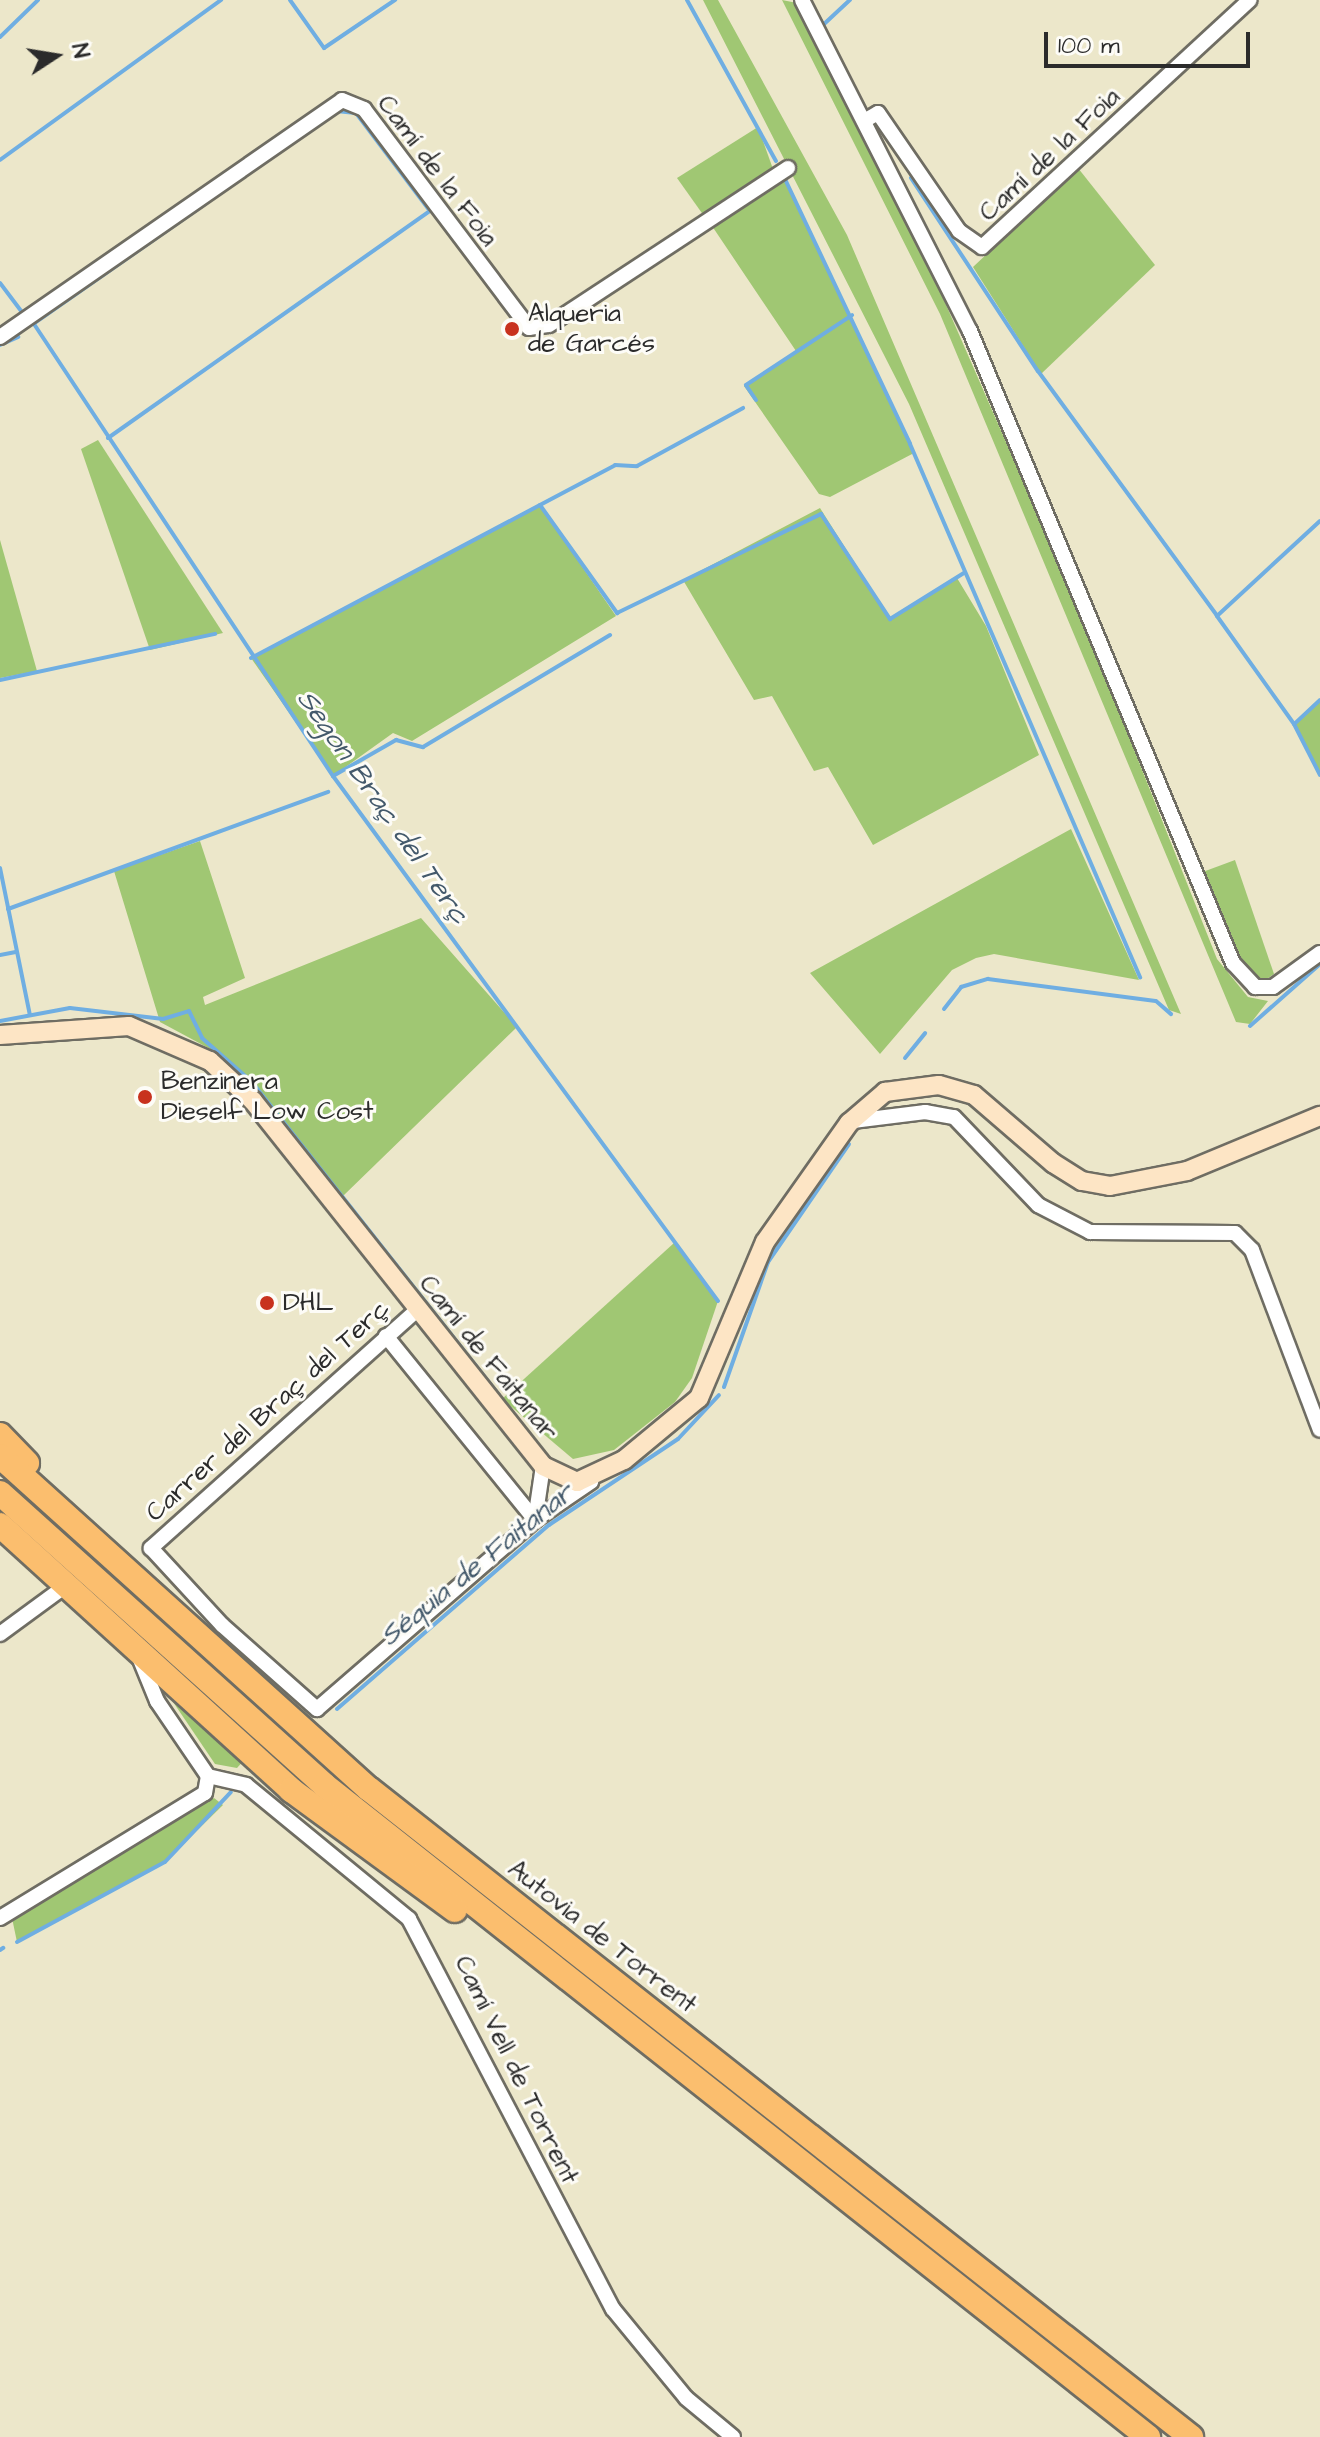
<!DOCTYPE html>
<html>
<head>
<meta charset="utf-8">
<style>
	body { margin:0 }
	#map { position:relative; width:1320px; height:2437px; overflow:hidden; background:#ece7ca; font-family:"Architects Daughter",sans-serif }
	div>[style] { position:absolute }
	.green>* { inset:0; background:#a0c773 }
	.stream>* { height:4px; margin:-2px; padding:0 2px; transform-origin:2px; border-radius:2px; background:#6faee2 }
	.roads { filter:drop-shadow(2px 0 #6f6d63) drop-shadow(-2px 0 #6f6d63) drop-shadow(0 2px #6f6d63) drop-shadow(0 -2px #6f6d63) }
	.street>* { height:14px; margin:-7px; padding:0 7px; transform-origin:7px; border-radius:7px; background:#fff }
	.secondary>* { height:18px; margin:-9px; padding:0 9px; transform-origin:9px; border-radius:9px; background:#fde5c5 }
	.highway>* { height:24px; margin:-12px; padding:0 12px; transform-origin:12px; border-radius:12px; background:#fbbe6e }
	.dots>* { width:22px; height:22px; translate:-50% -50%; box-sizing:border-box; border:4px solid #fdfcf7; border-radius:50% }
	span { translate:-50% -50%; white-space:nowrap; text-align:center; line-height:1.15; -webkit-text-stroke:6px #fdfcf7; paint-order:stroke }
	.street-label { font-size:26px; color:#2b2b2b }
	.poi-label { font-size:26px; color:#2b2b2b }
	.left { translate:0 -50%; text-align:left }
	.water-label { font-size:28px; color:#43596b; font-style:italic }
	.north { position:absolute; left:16px; top:16px; width:80px; height:80px; -webkit-text-stroke:6px #fdfcf7; paint-order:stroke; rotate:78deg; font-size:22px; font-weight:700; line-height:32px; text-align:center; color:#2b2b2b }
	.north::after { content:''; display:block; margin:auto; width:28px; height:36px; background:#2b2b2b; clip-path:polygon(50% 0,100% 100%,50% 72%,0 100%) }
	.scale { position:absolute; left:1044px; top:32px; width:206px; height:36px; box-sizing:border-box; border:4px solid #2b2b2b; border-top:0; padding-left:10px; font-size:24px; line-height:28px; white-space:nowrap; color:#2b2b2b; -webkit-text-stroke:6px #fdfcf7; paint-order:stroke }
</style>
</head>
<body>
<div id="map">
	<div class="green">
		<i style="clip-path:polygon(703px 0,718px 0,847px 235px,1181px 1014px,1169px 1010px,909px 404px)"></i>
		<i style="clip-path:polygon(782px 0,797px 3px,940px 291px,1072px 593px,1217px 959px,1248px 997px,1268px 1001px,1250px 1024px,1236px 1022px,940px 314px)"></i>
		<i style="clip-path:polygon(758px 127px,773px 169px,704px 216px,677px 178px)"></i>
		<i style="clip-path:polygon(1078px 168px,1155px 265px,1041px 374px,973px 267px)"></i>
		<i style="clip-path:polygon(784px 178px,914px 453px,830px 497px,819px 494px,744px 386px,796px 351px,712px 226px)"></i>
		<i style="clip-path:polygon(98px 440px,223px 633px,150px 650px,81px 449px)"></i>
		<i style="clip-path:polygon(539px 504px,616px 616px,412px 741px,393px 733px,333px 776px,251px 658px)"></i>
		<i style="clip-path:polygon(820px 508px,891px 620px,957px 578px,986px 626px,1039px 755px,873px 845px,828px 767px,814px 771px,772px 696px,754px 700px,683px 580px)"></i>
		<i style="clip-path:polygon(0 540px,37px 671px,0 678px)"></i>
		<i style="clip-path:polygon(1320px 699px,1320px 774px,1295px 723px)"></i>
		<i style="clip-path:polygon(1071px 829px,1139px 980px,994px 954px,976px 958px,952px 970px,880px 1054px,810px 973px)"></i>
		<i style="clip-path:polygon(200px 841px,245px 978px,203px 997px,205px 1005px,421px 918px,517px 1027px,343px 1196px,227px 1058px,160px 1022px,114px 871px)"></i>
		<i style="clip-path:polygon(1235px 860px,1274px 974px,1264px 981px,1239px 972px,1200px 873px)"></i>
		<i style="clip-path:polygon(674px 1243px,718px 1301px,692px 1378px,675px 1402px,614px 1450px,573px 1459px,502px 1399px)"></i>
		<i style="clip-path:polygon(167px 1693px,245px 1759px,237px 1768px,215px 1764px)"></i>
		<i style="clip-path:polygon(214px 1798px,223px 1805px,165px 1862px,17px 1942px,12px 1918px)"></i>
	</div>
	<div class="stream">
		<i style="left:290px;top:0;width:59px;rotate:54.7deg"></i>
		<i style="left:324px;top:48px;width:86px;rotate:-34.1deg"></i>
		<i style="left:687px;top:0;width:184px;rotate:61.1deg"></i>
		<i style="left:813px;top:6px;width:21px;rotate:62deg"></i>
		<i style="left:823px;top:25px;width:37px;rotate:-43deg"></i>
		<i style="left:0;top:37px;width:53px;rotate:-44.2deg"></i>
		<i style="left:0;top:160px;width:273px;rotate:-35.9deg"></i>
		<i style="left:784px;top:177px;width:295px;rotate:64.7deg"></i>
		<i style="left:910px;top:444px;width:581px;rotate:66.66deg"></i>
		<i style="left:911px;top:178px;width:231px;rotate:56.7deg"></i>
		<i style="left:1038px;top:371px;width:303px;rotate:53.8deg"></i>
		<i style="left:0;top:283px;width:41px;rotate:52.9deg"></i>
		<i style="left:33px;top:324px;width:210px;rotate:-34.9deg"></i>
		<i style="left:34px;top:324px;width:542px;rotate:56.52deg"></i>
		<i style="left:333px;top:776px;width:651px;rotate:53.75deg"></i>
		<i style="left:0;top:345px;width:20px;rotate:-24deg"></i>
		<i style="left:756px;top:400px;width:18px;rotate:-124deg"></i>
		<i style="left:746px;top:385px;width:127px;rotate:-33.4deg"></i>
		<i style="left:108px;top:438px;width:394px;rotate:-35.2deg"></i>
		<i style="left:430px;top:211px;width:123px;rotate:-127.1deg"></i>
		<i style="left:356px;top:113px;width:20px;rotate:-174deg"></i>
		<i style="left:540px;top:505px;width:133px;rotate:54.5deg"></i>
		<i style="left:617px;top:613px;width:227px;rotate:-25.9deg"></i>
		<i style="left:821px;top:514px;width:126px;rotate:56.7deg"></i>
		<i style="left:890px;top:619px;width:87px;rotate:-31.9deg"></i>
		<i style="left:251px;top:658px;width:412px;rotate:-27.9deg"></i>
		<i style="left:615px;top:465px;width:22px;rotate:3deg"></i>
		<i style="left:637px;top:466px;width:121px;rotate:-28.7deg"></i>
		<i style="left:0;top:680px;width:220px;rotate:-12.1deg"></i>
		<i style="left:1320px;top:700px;width:35px;rotate:137deg"></i>
		<i style="left:1294px;top:724px;width:57px;rotate:63deg"></i>
		<i style="left:1294px;top:724px;width:133px;rotate:-125.5deg"></i>
		<i style="left:1217px;top:616px;width:140px;rotate:-42.7deg"></i>
		<i style="left:333px;top:776px;width:73px;rotate:-29.7deg"></i>
		<i style="left:396px;top:740px;width:28px;rotate:15deg"></i>
		<i style="left:423px;top:747px;width:218px;rotate:-30.9deg"></i>
		<i style="left:0;top:868px;width:150px;rotate:78.5deg"></i>
		<i style="left:8px;top:909px;width:341px;rotate:-20.1deg"></i>
		<i style="left:0;top:955px;width:16px;rotate:-11deg"></i>
		<i style="left:944px;top:1009px;width:28px;rotate:-52deg"></i>
		<i style="left:961px;top:987px;width:28px;rotate:-17deg"></i>
		<i style="left:988px;top:979px;width:169px;rotate:7.5deg"></i>
		<i style="left:1156px;top:1001px;width:20px;rotate:41deg"></i>
		<i style="left:0;top:1021px;width:71px;rotate:-10.5deg"></i>
		<i style="left:70px;top:1008px;width:94px;rotate:6.7deg"></i>
		<i style="left:163px;top:1019px;width:27px;rotate:-17deg"></i>
		<i style="left:189px;top:1011px;width:30px;rotate:64deg"></i>
		<i style="left:202px;top:1038px;width:65px;rotate:41.3deg"></i>
		<i style="left:251px;top:1081px;width:400px;rotate:51.7deg"></i>
		<i style="left:1250px;top:1026px;width:94px;rotate:-41.5deg"></i>
		<i style="left:905px;top:1058px;width:32px;rotate:-51deg"></i>
		<i style="left:724px;top:1387px;width:133px;rotate:-70.6deg"></i>
		<i style="left:768px;top:1262px;width:143px;rotate:-55.5deg"></i>
		<i style="left:337px;top:1709px;width:281px;rotate:-41deg"></i>
		<i style="left:549px;top:1525px;width:155px;rotate:-33.7deg"></i>
		<i style="left:678px;top:1439px;width:60px;rotate:-47deg"></i>
		<i style="left:17px;top:1942px;width:168px;rotate:-28.4deg"></i>
		<i style="left:165px;top:1862px;width:96px;rotate:-46.7deg"></i>
		<i style="left:0;top:1950px;width:4px;rotate:-34deg"></i>
	</div>
	<div class="roads">
		<div class="street">
			<i style="left:802px;top:0;width:371px;rotate:63.1deg"></i>
			<i style="left:970px;top:331px;width:685px;rotate:67.41deg"></i>
			<i style="left:1233px;top:963px;width:33px;rotate:47deg"></i>
			<i style="left:1255px;top:987px;width:18px"></i>
			<i style="left:1273px;top:987px;width:58px;rotate:-35.9deg"></i>
			<i style="left:864px;top:121px;width:16px;rotate:-30deg"></i>
			<i style="left:878px;top:113px;width:143px;rotate:55.5deg"></i>
			<i style="left:959px;top:231px;width:28px;rotate:35deg"></i>
			<i style="left:982px;top:247px;width:364px;rotate:-42.7deg"></i>
			<i style="left:0;top:337px;width:416px;rotate:-34.7deg"></i>
			<i style="left:342px;top:100px;width:24px;rotate:22deg"></i>
			<i style="left:364px;top:109px;width:274px;rotate:53deg"></i>
			<i style="left:529px;top:328px;width:20px;rotate:-9deg"></i>
			<i style="left:549px;top:325px;width:286px;rotate:-33.3deg"></i>
			<i style="left:853px;top:1121px;width:73px;rotate:-7.1deg"></i>
			<i style="left:925px;top:1112px;width:29px;rotate:10deg"></i>
			<i style="left:954px;top:1117px;width:122px;rotate:46.3deg"></i>
			<i style="left:1038px;top:1205px;width:59px;rotate:27.4deg"></i>
			<i style="left:1090px;top:1232px;width:145px;rotate:0.4deg"></i>
			<i style="left:1235px;top:1233px;width:24px;rotate:45deg"></i>
			<i style="left:1252px;top:1250px;width:192px;rotate:69.3deg"></i>
			<i style="left:416px;top:1311px;width:356px;rotate:138.2deg"></i>
			<i style="left:151px;top:1548px;width:105px;rotate:47.3deg"></i>
			<i style="left:222px;top:1625px;width:127px;rotate:41.5deg"></i>
			<i style="left:317px;top:1709px;width:289px;rotate:-40.9deg"></i>
			<i style="left:535px;top:1520px;width:68px;rotate:-34.2deg"></i>
			<i style="left:386px;top:1336px;width:237px;rotate:51deg"></i>
			<i style="left:535px;top:1520px;width:55px;rotate:-81.6deg"></i>
			<i style="left:0;top:1634px;width:79px;rotate:-36.3deg"></i>
			<i style="left:139px;top:1657px;width:48px;rotate:67.8deg"></i>
			<i style="left:157px;top:1701px;width:91px;rotate:55.8deg"></i>
			<i style="left:208px;top:1776px;width:39px;rotate:13deg"></i>
			<i style="left:246px;top:1785px;width:211px;rotate:39.4deg"></i>
			<i style="left:409px;top:1919px;width:440px;rotate:62.4deg"></i>
			<i style="left:613px;top:2309px;width:115px;rotate:50.6deg"></i>
			<i style="left:686px;top:2398px;width:61px;rotate:39.7deg"></i>
			<i style="left:0;top:1918px;width:240px;rotate:-31.4deg"></i>
			<i style="left:205px;top:1793px;width:17px;rotate:-80deg"></i>
		</div>
		<div class="secondary">
			<i style="left:0;top:1035px;width:129px;rotate:-4deg"></i>
			<i style="left:129px;top:1026px;width:88px;rotate:23.4deg"></i>
			<i style="left:210px;top:1061px;width:59px;rotate:42.9deg"></i>
			<i style="left:253px;top:1101px;width:466px;rotate:51.5deg"></i>
			<i style="left:543px;top:1466px;width:38px;rotate:25deg"></i>
			<i style="left:577px;top:1482px;width:52px;rotate:-25.1deg"></i>
			<i style="left:624px;top:1460px;width:97px;rotate:-39.6deg"></i>
			<i style="left:699px;top:1398px;width:169px;rotate:-67.1deg"></i>
			<i style="left:765px;top:1242px;width:146px;rotate:-54.8deg"></i>
			<i style="left:849px;top:1123px;width:48px;rotate:-40.7deg"></i>
			<i style="left:885px;top:1092px;width:54px;rotate:-7.4deg"></i>
			<i style="left:939px;top:1085px;width:36px;rotate:16deg"></i>
			<i style="left:974px;top:1095px;width:104px;rotate:40.7deg"></i>
			<i style="left:1053px;top:1163px;width:34px;rotate:32deg"></i>
			<i style="left:1082px;top:1181px;width:28px;rotate:10deg"></i>
			<i style="left:1110px;top:1186px;width:78px;rotate:-11deg"></i>
			<i style="left:1187px;top:1171px;width:144px;rotate:-22.5deg"></i>
		</div>
		<div class="highway">
			<i style="left:0;top:1435px;width:39px;rotate:46deg"></i>
			<i style="left:0;top:1456px;width:497px;rotate:42.1deg"></i>
			<i style="left:369px;top:1789px;width:1047px;rotate:38.25deg"></i>
			<i style="left:0;top:1493px;width:436px;rotate:42deg"></i>
			<i style="left:324px;top:1785px;width:1051px;rotate:38.35deg"></i>
			<i style="left:0;top:1525px;width:394px;rotate:42.3deg"></i>
			<i style="left:291px;top:1790px;width:203px;rotate:36.2deg"></i>
		</div>
	</div>
	<div class="dots">
		<i style="left:512px;top:329px;background:#c8321e"></i>
		<i style="left:145px;top:1097px;background:#c8321e"></i>
		<i style="left:267px;top:1303px;background:#c8321e"></i>
	</div>
	<div class="street-label">
		<span style="left:1050px;top:155px;rotate:-43deg">Camí de la Foia</span>
		<span style="left:437px;top:171px;rotate:53deg">Camí de la Foia</span>
		<span style="left:488px;top:1358px;rotate:51deg">Camí de Faitanar</span>
		<span style="left:268px;top:1411px;rotate:-42deg">Carrer del Braç del Terç</span>
		<span style="left:602px;top:1937px;rotate:38deg">Autovia de Torrent</span>
		<span style="left:516px;top:2070px;rotate:64deg">Camí Vell de Torrent</span>
	</div>
	<div class="poi-label">
		<span class="left" style="left:528px;top:329px">Alqueria<br>de Garcés</span>
		<span class="left" style="left:161px;top:1097px">Benzinera<br>Dieself Low Cost</span>
		<span class="left" style="left:283px;top:1303px">DHL</span>
	</div>
	<div class="water-label">
		<span style="left:383px;top:807px;rotate:55deg">Segon Braç del Terç</span>
		<span style="left:477px;top:1565px;rotate:-39deg">Séquia de Faitanar</span>
	</div>
	<div class="north">N</div>
	<div class="scale">100 m</div>
</div>
</body>
</html>
